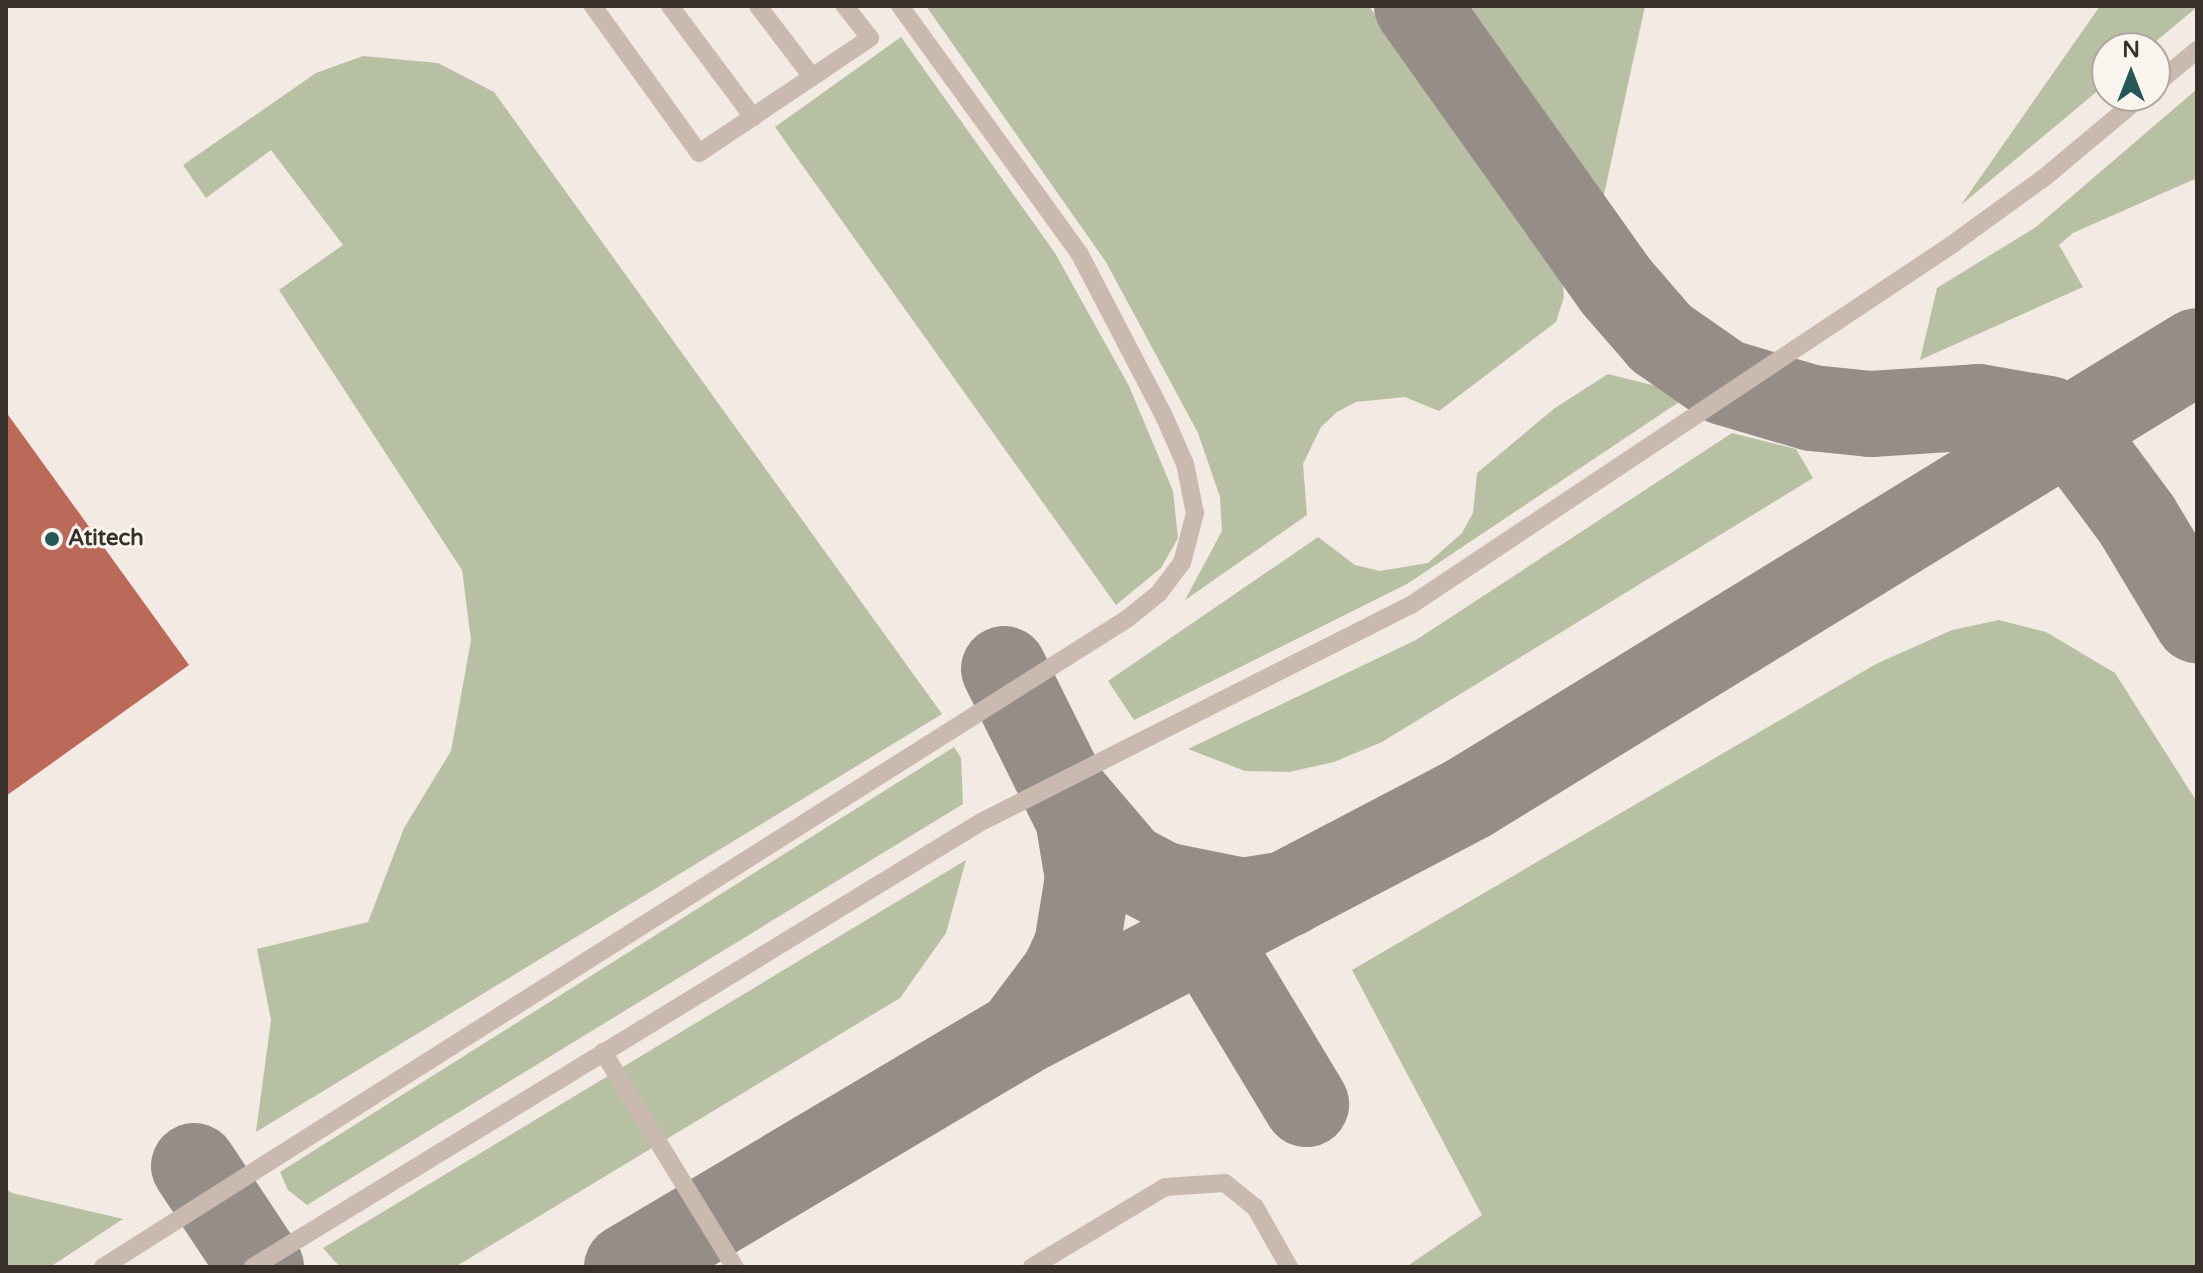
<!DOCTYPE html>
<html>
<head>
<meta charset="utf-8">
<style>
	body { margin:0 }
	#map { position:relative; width:2203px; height:1273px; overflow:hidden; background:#f2eae3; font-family:"Varela Round",sans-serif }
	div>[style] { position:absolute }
	.green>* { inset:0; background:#b8c0a3 }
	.taxiway>* { height:86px; margin:-43px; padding:0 43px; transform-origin:43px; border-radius:43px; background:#968d88 }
	.building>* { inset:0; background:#bb6958 }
	.service>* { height:18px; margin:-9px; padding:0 9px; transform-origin:9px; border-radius:9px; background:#c9b9af }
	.dots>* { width:22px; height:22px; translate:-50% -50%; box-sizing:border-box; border:4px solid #faf4ef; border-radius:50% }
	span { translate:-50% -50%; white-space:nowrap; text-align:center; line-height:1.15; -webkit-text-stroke:6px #faf4ef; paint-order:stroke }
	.poi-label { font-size:22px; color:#39302c; font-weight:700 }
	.left { translate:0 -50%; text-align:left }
	.frame { position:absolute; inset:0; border:8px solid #39302c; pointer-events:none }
	.north { position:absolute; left:2091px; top:32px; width:80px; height:80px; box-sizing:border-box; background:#faf4ef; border:2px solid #ada6a1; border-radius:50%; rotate:0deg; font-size:22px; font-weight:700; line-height:32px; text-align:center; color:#39302c }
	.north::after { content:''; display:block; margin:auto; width:28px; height:36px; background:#255757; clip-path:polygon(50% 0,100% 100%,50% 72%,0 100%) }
</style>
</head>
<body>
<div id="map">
	<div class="green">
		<i style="clip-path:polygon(926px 6px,1369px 6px,1562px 276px,1564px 297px,1556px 322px,1439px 411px,1405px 397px,1356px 402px,1337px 412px,1321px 427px,1303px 464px,1307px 515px,1185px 600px,1222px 531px,1220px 497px,1198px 433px,1106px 262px)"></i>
		<i style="clip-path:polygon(1462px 6px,1645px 6px,1603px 199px)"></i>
		<i style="clip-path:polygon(2100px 6px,2197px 7px,2148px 48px,2107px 48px,2107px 83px,1961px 205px)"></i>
		<i style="clip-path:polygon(901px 37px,1055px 253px,1129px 386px,1173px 491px,1178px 538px,1161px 568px,1116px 605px,775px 127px)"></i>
		<i style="clip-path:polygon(363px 56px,438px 63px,494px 92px,942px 714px,256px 1132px,271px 1020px,257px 949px,368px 922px,404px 828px,451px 751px,471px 640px,462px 570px,279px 290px,343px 245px,271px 150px,206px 198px,183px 165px,316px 73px)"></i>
		<i style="clip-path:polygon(2197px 89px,2197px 178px,2073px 233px,2059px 245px,2083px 287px,1920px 360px,1937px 288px,2036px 227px)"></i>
		<i style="clip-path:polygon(1608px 374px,1656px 386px,1682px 400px,1407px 584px,1134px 720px,1108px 681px,1318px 537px,1355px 565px,1380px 571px,1428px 563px,1462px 533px,1473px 513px,1477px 473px,1555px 408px)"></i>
		<i style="clip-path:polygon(1732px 433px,1796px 449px,1813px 478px,1382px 742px,1334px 762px,1289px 772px,1245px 771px,1188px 749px,1416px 640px)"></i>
		<i style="clip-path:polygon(1999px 620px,2046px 632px,2115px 673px,2197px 802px,2197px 1267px,1406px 1267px,1482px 1215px,1352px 970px,1876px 664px,1952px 630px)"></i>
		<i style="clip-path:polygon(954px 747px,961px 758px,963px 804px,307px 1205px,288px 1190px,280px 1172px)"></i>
		<i style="clip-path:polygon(966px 860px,946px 933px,900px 998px,455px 1267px,340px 1267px,323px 1248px)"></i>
		<i style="clip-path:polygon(6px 1189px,12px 1193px,123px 1219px,50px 1267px,6px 1267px)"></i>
	</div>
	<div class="taxiway">
		<i style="left:1417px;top:6px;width:344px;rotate:54.6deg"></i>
		<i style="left:1616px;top:286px;width:69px;rotate:49.1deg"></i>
		<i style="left:1661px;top:338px;width:77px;rotate:34.9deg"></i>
		<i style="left:1724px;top:382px;width:92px;rotate:16.5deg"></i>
		<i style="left:1812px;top:408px;width:59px;rotate:5.8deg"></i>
		<i style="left:1871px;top:414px;width:107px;rotate:-3.7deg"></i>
		<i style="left:1978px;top:407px;width:71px;rotate:9.7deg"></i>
		<i style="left:2048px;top:419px;width:58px;rotate:42.2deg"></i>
		<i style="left:2091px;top:458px;width:77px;rotate:53.4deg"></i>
		<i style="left:2137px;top:520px;width:117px;rotate:59deg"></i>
		<i style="left:1004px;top:669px;width:166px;rotate:63.6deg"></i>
		<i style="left:1078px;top:818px;width:61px;rotate:80.5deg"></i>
		<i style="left:1088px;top:878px;width:69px;rotate:99.2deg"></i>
		<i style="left:1077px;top:946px;width:31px;rotate:115deg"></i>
		<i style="left:1064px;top:974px;width:75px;rotate:126.9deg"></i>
		<i style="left:1069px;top:798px;width:89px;rotate:49.5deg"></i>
		<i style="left:1127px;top:866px;width:41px;rotate:27.8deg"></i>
		<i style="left:1163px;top:885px;width:81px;rotate:11.4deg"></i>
		<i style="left:1242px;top:901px;width:46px;rotate:-8.8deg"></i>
		<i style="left:1206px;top:938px;width:194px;rotate:58.9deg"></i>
		<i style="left:194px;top:1166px;width:121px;rotate:56.4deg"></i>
		<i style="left:627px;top:1267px;width:456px;rotate:-30.7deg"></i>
		<i style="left:1019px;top:1034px;width:508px;rotate:-27.67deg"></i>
		<i style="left:1469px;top:798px;width:854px;rotate:-31.55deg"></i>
	</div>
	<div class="building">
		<i style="clip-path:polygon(6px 412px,189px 665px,6px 796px)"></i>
	</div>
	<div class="service">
		<i style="left:593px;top:6px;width:181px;rotate:54.2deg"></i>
		<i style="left:699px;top:153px;width:206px;rotate:-33.9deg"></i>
		<i style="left:870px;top:38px;width:41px;rotate:-128deg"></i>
		<i style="left:670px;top:6px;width:139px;rotate:53.2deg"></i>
		<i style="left:758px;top:6px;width:89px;rotate:52.7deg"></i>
		<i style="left:2155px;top:85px;width:55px;rotate:-39.8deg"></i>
		<i style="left:603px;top:1052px;width:252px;rotate:58.5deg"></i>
		<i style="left:103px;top:1267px;width:1212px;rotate:-32.33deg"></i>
		<i style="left:1127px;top:619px;width:41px;rotate:-39.1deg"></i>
		<i style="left:1159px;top:593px;width:38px;rotate:-53deg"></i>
		<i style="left:1182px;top:563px;width:52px;rotate:-75.4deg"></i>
		<i style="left:1195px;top:513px;width:50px;rotate:-101.5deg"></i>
		<i style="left:1185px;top:464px;width:52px;rotate:-113.6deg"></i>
		<i style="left:1164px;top:416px;width:184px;rotate:-117.5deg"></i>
		<i style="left:1079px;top:253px;width:305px;rotate:-125.9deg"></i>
		<i style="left:253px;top:1267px;width:853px;rotate:-31.44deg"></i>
		<i style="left:981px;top:822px;width:482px;rotate:-26.8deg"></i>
		<i style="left:1411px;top:605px;width:648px;rotate:-33.67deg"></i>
		<i style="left:1950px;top:246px;width:117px;rotate:-36deg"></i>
		<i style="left:2045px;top:177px;width:126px;rotate:-39.9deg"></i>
		<i style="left:1032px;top:1267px;width:155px;rotate:-31deg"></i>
		<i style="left:1165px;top:1187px;width:60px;rotate:-3.8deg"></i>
		<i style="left:1225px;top:1183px;width:38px;rotate:39deg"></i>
		<i style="left:1255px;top:1207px;width:69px;rotate:60.5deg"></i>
	</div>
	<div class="dots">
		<i style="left:52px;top:539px;background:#255757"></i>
	</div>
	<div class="poi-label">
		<span class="left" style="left:68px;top:539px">Atitech</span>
	</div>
	<div class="frame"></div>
	<div class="north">N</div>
</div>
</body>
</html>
